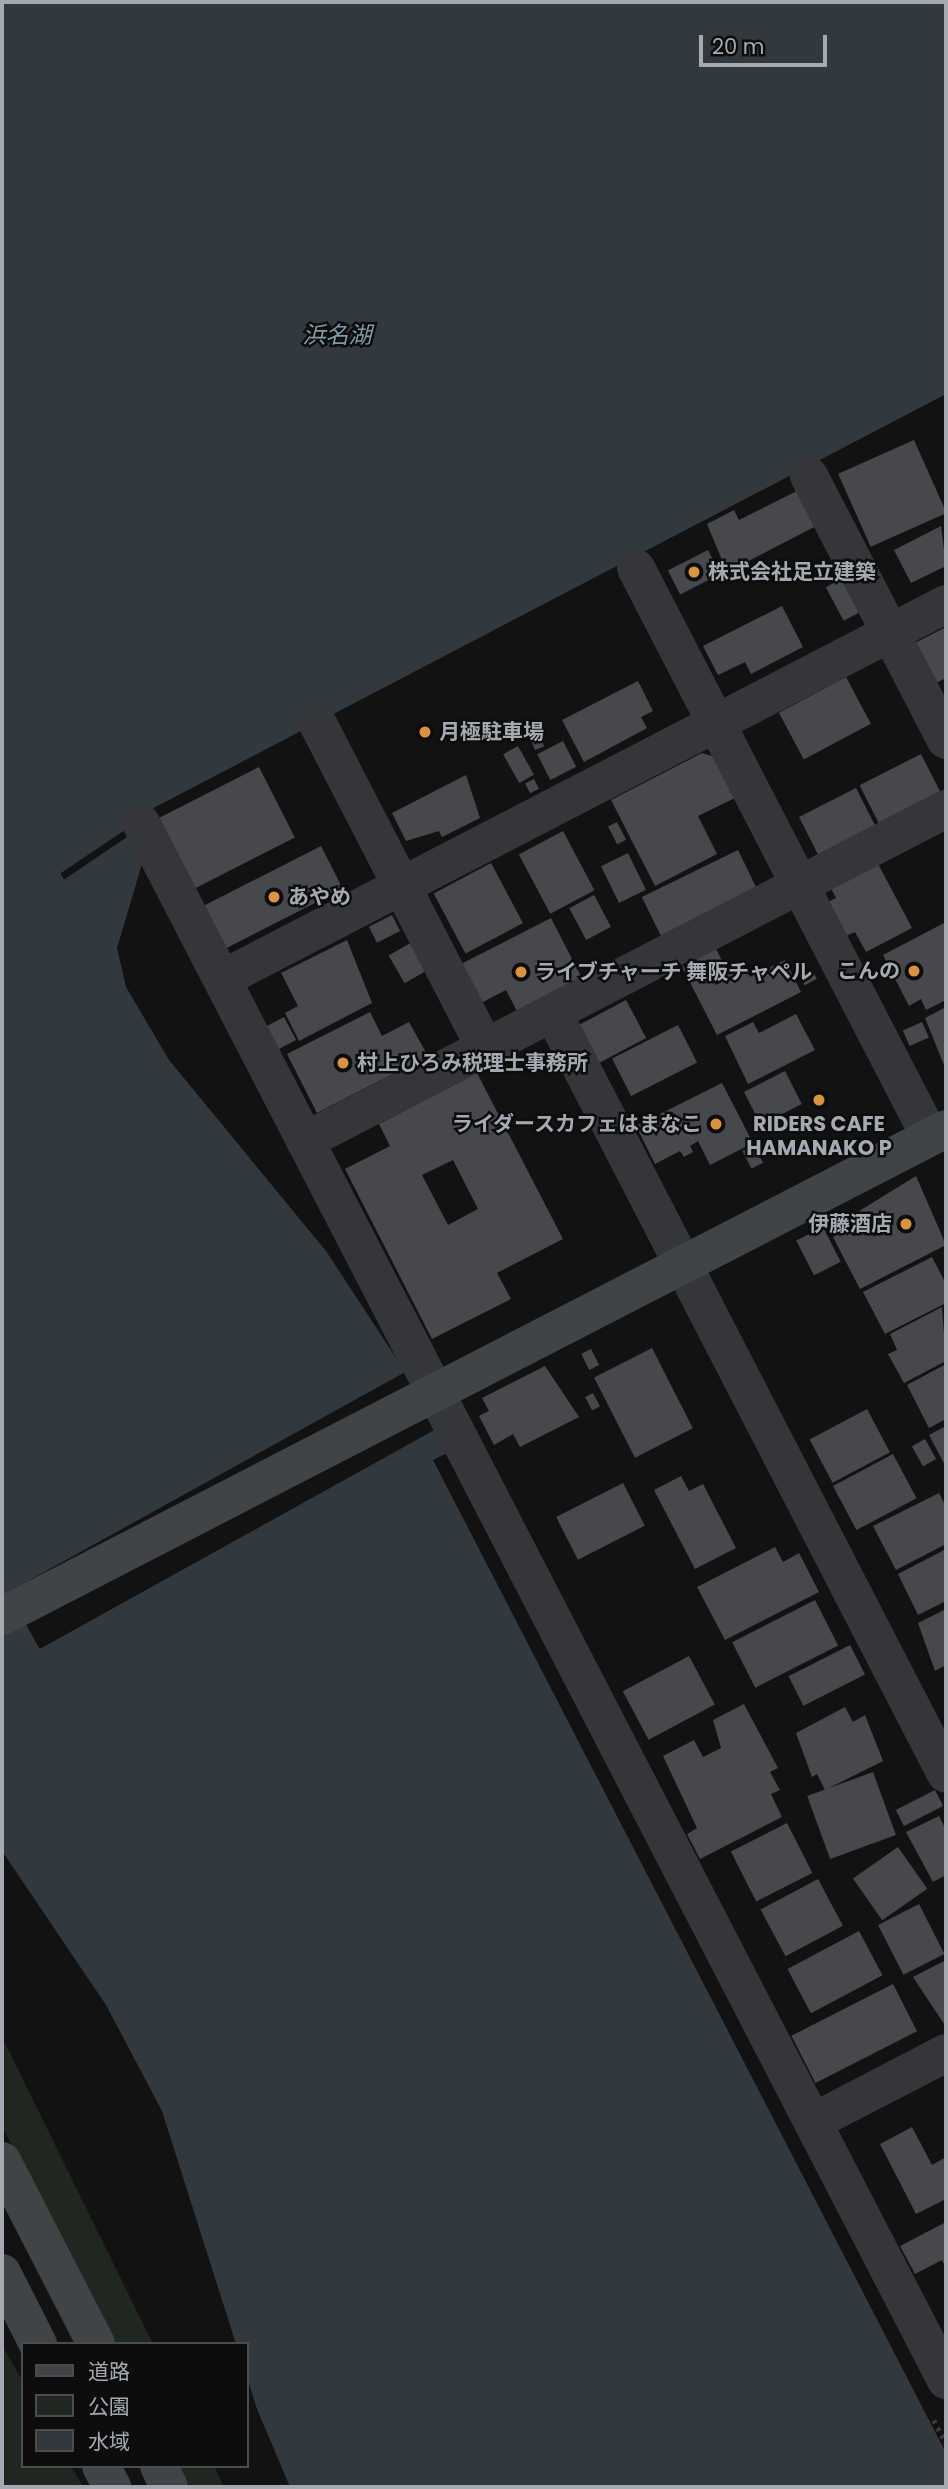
<!DOCTYPE html>
<html>
<head>
<meta charset="utf-8">
<style>
	body { margin:0 }
	#map { position:relative; width:948px; height:2489px; overflow:hidden; background:#121213; font-family:Poppins,"Noto Sans JP",sans-serif }
	div>[style] { position:absolute }
	.green>* { inset:0; background:#202721 }
	.water>* { inset:0; background:#31393e }
	.pier>* { inset:0; background:#121213; transform-origin:0 0 }
	.building>* { inset:0; background:#46484b; transform-origin:0 0 }
	.path>* { height:4.5px; margin-top:-2.25px; transform-origin:0; background:repeating-linear-gradient(90deg,#393b3e 0 3.5px,transparent 0 8.5px) }
	.street>* { height:38px; margin:-19px; padding:0 19px; transform-origin:19px; border-radius:19px; background:#353639 }
	.secondary>* { height:38px; margin:-19px; padding:0 19px; transform-origin:19px; border-radius:19px; background:#414447 }
	.dots>* { width:19px; height:19px; translate:-50% -50%; box-sizing:border-box; border:4px solid #0d0d0e; border-radius:50% }
	span { translate:-50% -50%; white-space:nowrap; text-align:center; line-height:1.15; -webkit-text-stroke:5px #0d0d0e; paint-order:stroke }
	.poi-label { font-size:21px; color:#a5aab2; font-weight:700 }
	.left { translate:0 -50%; text-align:left }
	.right { translate:-100% -50%; text-align:right }
	.water-label { font-size:23px; color:#809ba9; font-style:italic }
	.frame { position:absolute; inset:0; border:4px solid #a5aab2; pointer-events:none }
	.legend { position:absolute; left:21px; top:2342px; width:228px; height:126px; box-sizing:border-box; background:#0d0d0e; border:2px solid #4a4c50; margin:0; padding:9px 12px; list-style:none; font-size:21px; color:#a5aab2 }
	.legend li { display:flex; align-items:center; gap:14px; height:35px }
	.legend b { width:35px; border:2px solid #4a4c50 }
	.scale { position:absolute; left:699px; top:35px; width:128px; height:32px; box-sizing:border-box; border:4px solid #a5aab2; border-top:0; padding-left:9px; font-size:21px; line-height:24px; white-space:nowrap; color:#a5aab2; -webkit-text-stroke:5px #0d0d0e; paint-order:stroke }
</style>
</head>
<body>
<div id="map">
	<div class="green">
		<i style="clip-path:polygon(2px 2039px,4px 2041px,153px 2344px,114px 2344px,2px 2126px)"></i>
		<i style="clip-path:polygon(2px 2345px,23px 2382px,23px 2466px,71px 2466px,83px 2487px,2px 2487px)"></i>
		<i style="clip-path:polygon(177px 2466px,214px 2466px,224px 2487px,187px 2487px)"></i>
	</div>
	<div class="water">
		<i style="clip-path:polygon(2px 2px,946px 2px,946px 394px,123px 824px,142px 864px,117px 948px,126px 987px,169px 1060px,326px 1251px,402px 1367px,447px 1453px,433px 1460px,946px 2453px,946px 2487px,290px 2487px,257px 2409px,247px 2377px,247px 2344px,236px 2344px,162px 2111px,106px 2005px,2px 1851px)"></i>
	</div>
	<div class="pier">
		<i style="left:125px;top:830px;width:7px;height:78px;rotate:56deg"></i>
		<i style="left:407px;top:1371px;width:65px;height:456px;rotate:61deg"></i>
	</div>
	<div class="building">
		<i style="left:914px;top:440px;width:80px;height:83px;rotate:66deg"></i>
		<i style="clip-path:polygon(801px 489px,820px 524px,727px 572px,707px 524px,734px 510px,739px 520px)"></i>
		<i style="clip-path:polygon(941px 526px,946px 566px,911px 583px,894px 550px)"></i>
		<i style="left:708px;top:550px;width:27px;height:45px;rotate:63deg"></i>
		<i style="left:847px;top:576px;width:38px;height:24px;rotate:62deg"></i>
		<i style="clip-path:polygon(782px 606px,803px 647px,751px 674px,745px 662px,718px 675px,703px 646px)"></i>
		<i style="clip-path:polygon(946px 627px,946px 678px,930px 686px,909px 646px)"></i>
		<i style="left:846px;top:677px;width:53px;height:76px;rotate:62deg"></i>
		<i style="clip-path:polygon(638px 681px,653px 711px,641px 717px,647px 728px,584px 762px,562px 720px)"></i>
		<i style="left:541px;top:738px;width:9px;height:10px;rotate:69deg"></i>
		<i style="left:563px;top:741px;width:29px;height:29px;rotate:63deg"></i>
		<i style="left:518px;top:746px;width:33px;height:17px;rotate:61deg"></i>
		<i style="clip-path:polygon(702px 753px,715px 757px,737px 797px,698px 816px,717px 854px,655px 886px,611px 800px)"></i>
		<i style="left:921px;top:754px;width:42px;height:69px;rotate:63deg"></i>
		<i style="left:259px;top:767px;width:79px;height:114px;rotate:63deg"></i>
		<i style="clip-path:polygon(466px 775px,480px 818px,442px 837px,439px 831px,406px 841px,392px 813px)"></i>
		<i style="left:534px;top:779px;width:11px;height:10px;rotate:63deg"></i>
		<i style="left:856px;top:788px;width:42px;height:64px;rotate:63deg"></i>
		<i style="left:617px;top:822px;width:20px;height:10px;rotate:63deg"></i>
		<i style="left:563px;top:831px;width:67px;height:50px;rotate:62deg"></i>
		<i style="left:321px;top:846px;width:48px;height:131px;rotate:63deg"></i>
		<i style="left:738px;top:850px;width:43px;height:107px;rotate:64deg"></i>
		<i style="left:628px;top:853px;width:41px;height:30px;rotate:64deg"></i>
		<i style="clip-path:polygon(876px 860px,912px 928px,866px 952px,855px 932px,846px 936px,828px 902px,836px 898px,829px 885px)"></i>
		<i style="left:491px;top:863px;width:68px;height:65px;rotate:62deg"></i>
		<i style="left:594px;top:895px;width:36px;height:28px;rotate:62deg"></i>
		<i style="left:392px;top:915px;width:18px;height:26px;rotate:63deg"></i>
		<i style="clip-path:polygon(551px 918px,583px 980px,518px 1013px,506px 990px,479px 1004px,459px 965px)"></i>
		<i style="clip-path:polygon(946px 922px,946px 1000px,926px 1010px,921px 999px,909px 1006px,883px 955px)"></i>
		<i style="clip-path:polygon(347px 940px,372px 1003px,299px 1041px,285px 1013px,298px 1006px,281px 973px)"></i>
		<i style="left:412px;top:942px;width:32px;height:27px;rotate:60deg"></i>
		<i style="clip-path:polygon(715px 947px,727px 970px,743px 962px,750px 977px,785px 960px,801px 992px,717px 1035px,681px 965px)"></i>
		<i style="left:812px;top:970px;width:10px;height:14px;rotate:61deg"></i>
		<i style="left:626px;top:1000px;width:43px;height:55px;rotate:62deg"></i>
		<i style="clip-path:polygon(946px 1007px,946px 1070px,925px 1018px)"></i>
		<i style="clip-path:polygon(370px 1012px,382px 1036px,409px 1022px,428px 1056px,317px 1113px,287px 1054px)"></i>
		<i style="clip-path:polygon(796px 1014px,815px 1050px,748px 1084px,725px 1036px,753px 1022px,759px 1033px)"></i>
		<i style="left:284px;top:1017px;width:26px;height:21px;rotate:62deg"></i>
		<i style="left:922px;top:1022px;width:17px;height:21px;rotate:66deg"></i>
		<i style="left:678px;top:1025px;width:42px;height:74px;rotate:63deg"></i>
		<i style="left:785px;top:1071px;width:37px;height:46px;rotate:63deg"></i>
		<i style="clip-path:polygon(evenodd,477px 1073px,563px 1239px,497px 1273px,511px 1299px,432px 1339px,345px 1169px,390px 1146px,379px 1124px,477px 1073px,453px 1160px,478px 1209px,448px 1225px,422px 1175px,453px 1160px)"></i>
		<i style="clip-path:polygon(722px 1083px,753px 1143px,710px 1165px,698px 1141px,690px 1146px,693px 1152px,684px 1157px,680px 1151px,655px 1164px,636px 1126px)"></i>
		<i style="left:754px;top:1145px;width:20px;height:13px;rotate:63deg"></i>
		<i style="clip-path:polygon(916px 1176px,946px 1245px,860px 1289px,833px 1237px,847px 1229px,843px 1221px)"></i>
		<i style="left:823px;top:1227px;width:39px;height:30px;rotate:63deg"></i>
		<i style="clip-path:polygon(932px 1257px,946px 1284px,946px 1303px,885px 1334px,863px 1292px)"></i>
		<i style="clip-path:polygon(942px 1307px,946px 1361px,904px 1383px,888px 1354px,897px 1350px,890px 1334px)"></i>
		<i style="left:652px;top:1348px;width:90px;height:65px;rotate:63deg"></i>
		<i style="left:591px;top:1349px;width:18px;height:11px;rotate:63deg"></i>
		<i style="clip-path:polygon(946px 1364px,946px 1419px,929px 1428px,907px 1385px)"></i>
		<i style="clip-path:polygon(545px 1366px,579px 1417px,520px 1447px,513px 1434px,494px 1445px,479px 1416px,489px 1411px,482px 1398px)"></i>
		<i style="left:593px;top:1393px;width:15px;height:9px;rotate:62deg"></i>
		<i style="left:867px;top:1409px;width:49px;height:65px;rotate:62deg"></i>
		<i style="clip-path:polygon(946px 1426px,946px 1467px,929px 1435px)"></i>
		<i style="left:925px;top:1439px;width:23px;height:15px;rotate:61deg"></i>
		<i style="left:893px;top:1454px;width:50px;height:68px;rotate:62deg"></i>
		<i style="clip-path:polygon(681px 1476px,689px 1491px,703px 1484px,736px 1548px,695px 1569px,654px 1490px)"></i>
		<i style="left:623px;top:1483px;width:48px;height:75px;rotate:63deg"></i>
		<i style="clip-path:polygon(939px 1493px,946px 1507px,946px 1544px,896px 1570px,873px 1526px)"></i>
		<i style="clip-path:polygon(775px 1547px,783px 1562px,799px 1553px,819px 1592px,725px 1640px,697px 1587px)"></i>
		<i style="clip-path:polygon(946px 1549px,946px 1601px,918px 1615px,898px 1574px)"></i>
		<i style="left:815px;top:1600px;width:51px;height:93px;rotate:63deg"></i>
		<i style="clip-path:polygon(946px 1609px,946px 1665px,935px 1671px,918px 1623px)"></i>
		<i style="left:850px;top:1645px;width:33px;height:69px;rotate:63deg"></i>
		<i style="left:689px;top:1656px;width:55px;height:75px;rotate:62deg"></i>
		<i style="clip-path:polygon(744px 1704px,778px 1768px,770px 1772px,780px 1790px,771px 1794px,782px 1817px,700px 1859px,687px 1834px,697px 1828px,663px 1756px,694px 1740px,703px 1757px,721px 1748px,713px 1720px)"></i>
		<i style="clip-path:polygon(845px 1707px,853px 1722px,865px 1715px,883px 1761px,825px 1790px,817px 1774px,812px 1777px,796px 1733px)"></i>
		<i style="left:873px;top:1772px;width:67px;height:70px;rotate:70deg"></i>
		<i style="left:935px;top:1790px;width:18px;height:44px;rotate:63deg"></i>
		<i style="clip-path:polygon(939px 1816px,946px 1830px,946px 1875px,933px 1882px,906px 1832px)"></i>
		<i style="left:787px;top:1823px;width:56px;height:63px;rotate:63deg"></i>
		<i style="left:898px;top:1847px;width:51px;height:55px;rotate:55deg"></i>
		<i style="left:818px;top:1879px;width:53px;height:65px;rotate:62deg"></i>
		<i style="left:919px;top:1904px;width:56px;height:46px;rotate:63deg"></i>
		<i style="left:859px;top:1931px;width:50px;height:81px;rotate:62deg"></i>
		<i style="clip-path:polygon(946px 1960px,946px 2027px,913px 1977px)"></i>
		<i style="left:893px;top:1984px;width:53px;height:114px;rotate:63deg"></i>
		<i style="clip-path:polygon(912px 2127px,932px 2165px,946px 2157px,946px 2199px,916px 2214px,880px 2144px)"></i>
		<i style="clip-path:polygon(946px 2222px,946px 2269px,942px 2260px,915px 2274px,900px 2246px)"></i>
	</div>
	<div class="path">
		<i style="left:934px;top:2420px;width:27px;rotate:63deg"></i>
	</div>
	<div class="street">
		<i style="left:809px;top:476px;width:297px;rotate:62.6deg"></i>
		<i style="left:636px;top:568px;width:640px;rotate:62.67deg"></i>
		<i style="left:318px;top:724px;width:365px;rotate:62.7deg"></i>
		<i style="left:141px;top:823px;width:1753px;rotate:62.66deg"></i>
		<i style="left:222px;top:979px;width:815px;rotate:-27.38deg"></i>
		<i style="left:553px;top:1013px;width:856px;rotate:62.69deg"></i>
		<i style="left:305px;top:1141px;width:722px;rotate:-27.38deg"></i>
		<i style="left:813px;top:2122px;width:150px;rotate:-27.4deg"></i>
	</div>
	<div class="secondary">
		<i style="left:2px;top:1616px;width:1062px;rotate:-27.29deg"></i>
		<i style="left:2px;top:2161px;width:206px;rotate:62.8deg"></i>
		<i style="left:2px;top:2273px;width:80px;rotate:63.1deg"></i>
		<i style="left:101px;top:2466px;width:24px;rotate:62deg"></i>
		<i style="left:159px;top:2466px;width:23px;rotate:65deg"></i>
	</div>
	<div class="dots">
		<i style="left:694px;top:572px;background:#d99343"></i>
		<i style="left:425px;top:732px;background:#d99343"></i>
		<i style="left:274px;top:897px;background:#d99343"></i>
		<i style="left:914px;top:971px;background:#d99343"></i>
		<i style="left:521px;top:972px;background:#d99343"></i>
		<i style="left:343px;top:1063px;background:#d99343"></i>
		<i style="left:819px;top:1100px;background:#d99343"></i>
		<i style="left:716px;top:1124px;background:#d99343"></i>
		<i style="left:906px;top:1224px;background:#d99343"></i>
	</div>
	<div class="poi-label">
		<span class="left" style="left:708px;top:572px">株式会社足立建築</span>
		<span class="left" style="left:439px;top:732px">月極駐車場</span>
		<span class="left" style="left:288px;top:897px">あやめ</span>
		<span class="right" style="left:900px;top:971px">こんの</span>
		<span class="left" style="left:535px;top:972px">ライブチャーチ 舞阪チャペル</span>
		<span class="left" style="left:357px;top:1063px">村上ひろみ税理士事務所</span>
		<span class="right" style="left:702px;top:1124px">ライダースカフェはまなこ</span>
		<span style="left:819px;top:1136px">RIDERS CAFE<br>HAMANAKO P</span>
		<span class="right" style="left:892px;top:1224px">伊藤酒店</span>
	</div>
	<div class="water-label">
		<span style="left:337px;top:335px">浜名湖</span>
	</div>
	<div class="frame"></div>
	<ul class="legend">
	<li><b style="height:9px;background:#414447"></b>道路</li>
	<li><b style="height:19px;background:#202721"></b>公園</li>
	<li><b style="height:19px;background:#31393e"></b>水域</li>
	</ul>
	<div class="scale">20 m</div>
</div>
</body>
</html>
